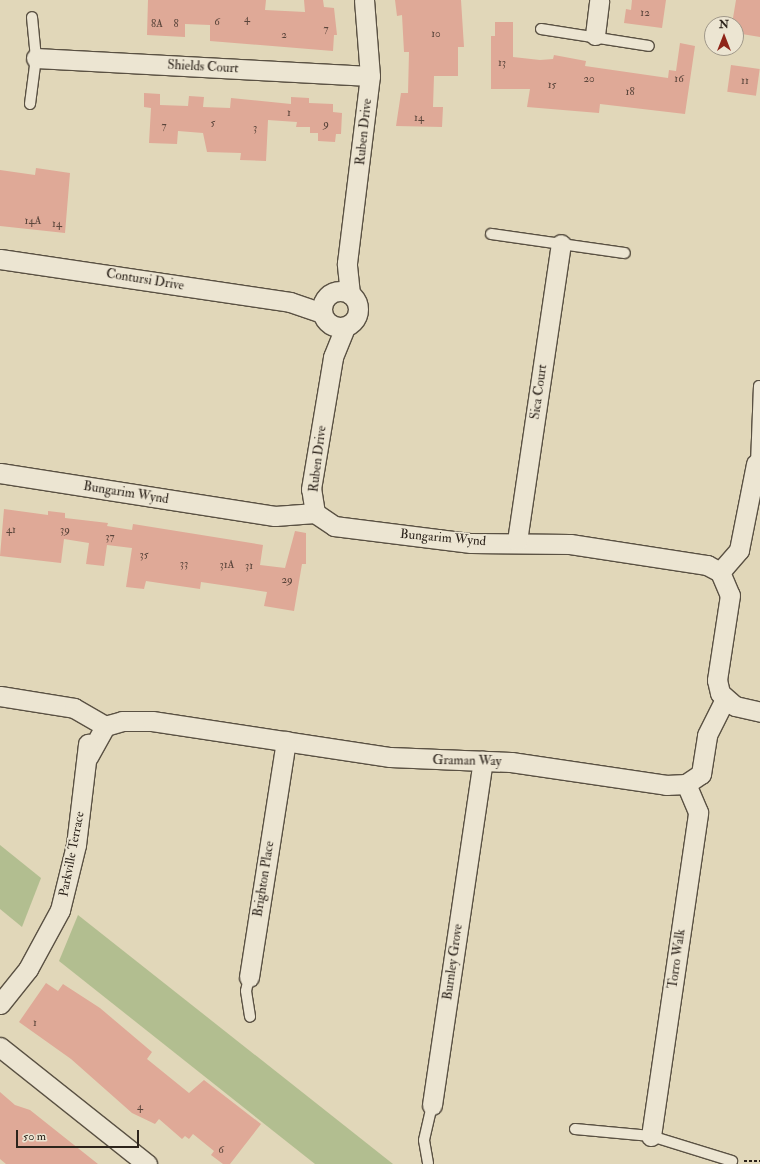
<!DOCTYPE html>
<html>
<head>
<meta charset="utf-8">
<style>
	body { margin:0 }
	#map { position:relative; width:760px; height:1164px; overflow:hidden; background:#e1d7b9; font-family:"IM FELL Double Pica",serif }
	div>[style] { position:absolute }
	.green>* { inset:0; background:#b2be90 }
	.building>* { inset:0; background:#dfa997; transform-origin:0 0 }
	.path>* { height:2.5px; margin-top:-1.25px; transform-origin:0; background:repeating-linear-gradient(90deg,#2d241c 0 3px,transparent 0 5px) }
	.roads { filter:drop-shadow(1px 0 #5a5143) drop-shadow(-1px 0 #5a5143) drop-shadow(0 1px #5a5143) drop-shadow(0 -1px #5a5143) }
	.service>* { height:10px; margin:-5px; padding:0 5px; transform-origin:5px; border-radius:5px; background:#ece5d2 }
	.minor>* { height:19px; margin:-9.5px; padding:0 9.5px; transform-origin:9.5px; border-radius:9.5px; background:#ece5d2 }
	.minor>.ring { margin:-9.5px; padding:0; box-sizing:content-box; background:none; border:19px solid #ece5d2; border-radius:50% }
	span { translate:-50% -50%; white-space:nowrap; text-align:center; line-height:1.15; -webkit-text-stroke:3.5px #ece5d2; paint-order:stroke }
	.number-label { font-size:11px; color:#5a453b }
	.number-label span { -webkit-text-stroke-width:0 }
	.street-label { font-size:13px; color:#2d241c }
	.north { position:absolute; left:704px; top:16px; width:40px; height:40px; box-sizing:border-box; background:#ece5d2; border:1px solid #a09889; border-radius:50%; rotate:0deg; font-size:11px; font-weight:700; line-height:16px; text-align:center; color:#2d241c }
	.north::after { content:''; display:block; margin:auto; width:14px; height:18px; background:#8f2418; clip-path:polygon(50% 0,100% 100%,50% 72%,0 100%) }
	.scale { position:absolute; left:16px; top:1130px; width:123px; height:18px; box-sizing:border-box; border:2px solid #2d241c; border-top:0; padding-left:5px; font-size:12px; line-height:14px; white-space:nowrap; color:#2d241c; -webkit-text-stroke:3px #ece5d2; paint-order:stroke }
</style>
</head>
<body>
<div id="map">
	<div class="green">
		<i style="clip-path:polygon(0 845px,41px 878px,22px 927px,0 909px)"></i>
		<i style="clip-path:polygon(78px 915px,393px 1164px,315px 1164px,59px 961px)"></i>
	</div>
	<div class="building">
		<i style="clip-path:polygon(148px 0,266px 0,265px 10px,305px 12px,304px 0,323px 0,324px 7px,334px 8px,337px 35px,334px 35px,333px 51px,210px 41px,210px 25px,185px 24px,185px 37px,147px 35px)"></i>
		<i style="clip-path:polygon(395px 0,461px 0,464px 47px,458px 47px,458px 76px,434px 76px,433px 107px,443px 107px,442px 127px,396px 126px,401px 93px,408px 93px,409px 52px,404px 52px,402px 15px,397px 16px)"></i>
		<i style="clip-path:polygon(632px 0,666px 0,662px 28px,624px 23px,626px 9px,631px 10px)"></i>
		<i style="clip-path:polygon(736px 0,760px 0,760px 37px,736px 33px,736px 24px,732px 24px)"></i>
		<i style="clip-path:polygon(495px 22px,513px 22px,513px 57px,540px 60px,553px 59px,554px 55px,586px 61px,585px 66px,668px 78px,669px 70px,676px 71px,680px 43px,695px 46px,685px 114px,600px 104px,599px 113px,527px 107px,530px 89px,491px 89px,491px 36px,495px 36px)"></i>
		<i style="left:731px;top:65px;width:29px;height:27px;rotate:8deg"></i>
		<i style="clip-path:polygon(144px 93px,160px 94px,160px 105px,188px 106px,189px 96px,204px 97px,203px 107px,230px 108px,231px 98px,291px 104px,291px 97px,309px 98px,309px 103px,333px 104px,333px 112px,342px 113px,341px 134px,336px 134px,335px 142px,318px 141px,318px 133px,310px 133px,310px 127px,296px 127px,297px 122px,268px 120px,266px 161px,240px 160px,241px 153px,207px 152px,203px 133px,178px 131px,177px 144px,149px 143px,151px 108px,144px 107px)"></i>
		<i style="clip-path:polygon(36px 168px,70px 173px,65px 233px,0 226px,0 170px,35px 175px)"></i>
		<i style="clip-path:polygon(4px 509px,48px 515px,48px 511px,65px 513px,65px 518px,108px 523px,107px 526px,132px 530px,133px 524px,263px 545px,260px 565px,285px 568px,295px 531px,306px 533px,306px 564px,302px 564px,294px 611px,264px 606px,267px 592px,235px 587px,201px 582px,200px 589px,146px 581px,144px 589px,126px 587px,132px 548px,107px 545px,104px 566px,86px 564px,89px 543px,64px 539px,61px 563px,0 556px)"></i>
		<i style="clip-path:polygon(46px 983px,58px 991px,63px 984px,100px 1008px,152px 1052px,147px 1059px,189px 1093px,204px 1080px,261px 1124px,230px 1164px,223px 1164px,211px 1155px,214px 1151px,193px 1134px,189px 1139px,185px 1136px,182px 1139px,159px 1119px,155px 1124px,132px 1113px,71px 1059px,19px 1022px)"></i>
		<i style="clip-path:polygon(0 1092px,15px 1105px,30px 1110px,98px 1164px,6px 1164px,0 1159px)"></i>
	</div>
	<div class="path">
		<i style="left:744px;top:1161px;width:16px"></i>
	</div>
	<div class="roads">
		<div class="service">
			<i style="left:541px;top:29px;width:109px;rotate:8.9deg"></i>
			<i style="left:30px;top:104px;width:46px;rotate:-82.6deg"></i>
			<i style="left:36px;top:58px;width:41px;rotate:-95.6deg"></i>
			<i style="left:491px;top:234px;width:135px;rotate:8.1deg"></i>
			<i style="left:759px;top:386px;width:78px;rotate:92.2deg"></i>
			<i style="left:756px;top:464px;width:4px"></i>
			<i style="left:249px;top:977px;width:14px;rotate:102deg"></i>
			<i style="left:246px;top:991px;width:26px;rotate:81deg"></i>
			<i style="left:575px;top:1129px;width:76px;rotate:5.3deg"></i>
			<i style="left:651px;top:1136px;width:85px;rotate:17.2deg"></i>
			<i style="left:428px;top:1163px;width:23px;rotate:-100deg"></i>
			<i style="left:424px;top:1140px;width:36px;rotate:-77deg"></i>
		</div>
		<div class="minor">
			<i style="left:595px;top:35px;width:35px;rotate:-83deg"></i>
			<i style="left:36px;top:58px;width:334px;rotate:3.1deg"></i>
			<i style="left:0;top:259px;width:293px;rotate:8.4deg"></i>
			<i style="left:290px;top:302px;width:34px;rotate:19deg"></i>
			<i class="ring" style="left:322px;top:291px;width:17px;height:17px"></i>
			<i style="left:350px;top:294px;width:31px;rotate:-96deg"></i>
			<i style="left:347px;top:263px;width:188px;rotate:-83deg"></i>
			<i style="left:370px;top:76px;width:76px;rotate:-94.5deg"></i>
			<i style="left:0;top:473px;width:278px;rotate:8.9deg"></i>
			<i style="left:275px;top:516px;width:40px;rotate:-4.3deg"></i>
			<i style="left:315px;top:513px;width:23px;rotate:34deg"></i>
			<i style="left:334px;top:526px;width:138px;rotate:7.1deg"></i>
			<i style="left:471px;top:543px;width:99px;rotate:0.6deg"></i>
			<i style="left:570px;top:544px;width:139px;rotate:8.7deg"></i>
			<i style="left:707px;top:565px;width:15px;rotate:28deg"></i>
			<i style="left:720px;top:572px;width:25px;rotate:67deg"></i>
			<i style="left:730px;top:595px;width:86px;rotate:98.7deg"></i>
			<i style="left:717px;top:680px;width:13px;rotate:77deg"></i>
			<i style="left:720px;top:693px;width:20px;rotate:41deg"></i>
			<i style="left:735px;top:706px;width:26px;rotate:13deg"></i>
			<i style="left:315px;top:513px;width:24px;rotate:-99deg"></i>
			<i style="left:311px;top:489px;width:134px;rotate:-80.5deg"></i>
			<i style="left:333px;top:357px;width:32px;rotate:-68deg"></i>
			<i style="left:517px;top:541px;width:300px;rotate:-81.6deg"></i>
			<i style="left:720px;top:572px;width:29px;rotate:-49deg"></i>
			<i style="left:739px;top:550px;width:88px;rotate:-78.8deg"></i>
			<i style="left:0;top:696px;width:75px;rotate:9.2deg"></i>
			<i style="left:74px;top:708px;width:36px;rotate:30deg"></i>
			<i style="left:88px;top:757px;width:35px;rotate:-61deg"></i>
			<i style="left:105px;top:726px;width:18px;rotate:-16deg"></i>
			<i style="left:122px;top:721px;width:30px"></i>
			<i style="left:152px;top:721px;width:241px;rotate:8.6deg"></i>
			<i style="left:390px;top:757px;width:121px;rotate:2.4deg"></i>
			<i style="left:511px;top:762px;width:157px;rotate:8.4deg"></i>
			<i style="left:666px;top:785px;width:20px;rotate:-3deg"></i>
			<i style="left:686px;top:784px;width:18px;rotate:-34deg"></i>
			<i style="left:701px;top:774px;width:39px;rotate:-81deg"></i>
			<i style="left:707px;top:735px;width:40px;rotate:-63.4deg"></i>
			<i style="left:249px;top:977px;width:239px;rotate:-81.1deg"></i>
			<i style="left:0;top:1004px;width:45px;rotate:-51.3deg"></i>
			<i style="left:28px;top:969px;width:67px;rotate:-61.5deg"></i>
			<i style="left:60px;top:910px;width:67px;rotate:-76.2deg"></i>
			<i style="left:76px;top:845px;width:102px;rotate:-83.2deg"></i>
			<i style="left:0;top:1047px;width:188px;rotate:38.5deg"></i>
			<i style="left:432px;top:1105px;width:348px;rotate:-81.6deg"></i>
			<i style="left:651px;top:1136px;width:327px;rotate:-81.7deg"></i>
			<i style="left:698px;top:812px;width:30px;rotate:-113deg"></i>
		</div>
	</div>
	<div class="number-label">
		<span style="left:645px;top:13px">12</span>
		<span style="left:247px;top:19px">4</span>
		<span style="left:217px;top:22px">6</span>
		<span style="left:157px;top:24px">8A</span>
		<span style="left:176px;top:24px">8</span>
		<span style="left:326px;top:29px">7</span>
		<span style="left:436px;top:34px">10</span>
		<span style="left:284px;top:35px">2</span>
		<span style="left:502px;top:63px">13</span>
		<span style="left:589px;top:79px">20</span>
		<span style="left:679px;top:79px">16</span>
		<span style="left:745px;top:81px">11</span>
		<span style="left:552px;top:85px">15</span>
		<span style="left:630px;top:92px">18</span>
		<span style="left:289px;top:113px">1</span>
		<span style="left:419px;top:118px">14</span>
		<span style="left:213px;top:123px">5</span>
		<span style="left:326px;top:124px">9</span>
		<span style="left:164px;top:126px">7</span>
		<span style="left:255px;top:128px">3</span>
		<span style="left:33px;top:221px">14A</span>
		<span style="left:57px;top:224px">14</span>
		<span style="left:11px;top:530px">41</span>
		<span style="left:65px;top:530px">39</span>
		<span style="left:110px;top:537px">37</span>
		<span style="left:144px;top:555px">35</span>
		<span style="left:184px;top:564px">33</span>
		<span style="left:227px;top:565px">31A</span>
		<span style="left:249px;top:566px">31</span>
		<span style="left:287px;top:580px">29</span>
		<span style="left:35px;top:1023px">1</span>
		<span style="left:140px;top:1107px">4</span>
		<span style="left:221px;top:1150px">6</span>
	</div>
	<div class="street-label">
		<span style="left:203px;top:67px;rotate:3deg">Shields Court</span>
		<span style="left:364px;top:132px;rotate:-84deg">Ruben Drive</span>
		<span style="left:145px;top:280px;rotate:9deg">Contursi Drive</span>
		<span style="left:539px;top:392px;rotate:-82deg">Sica Court</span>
		<span style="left:318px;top:459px;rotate:-83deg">Ruben Drive</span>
		<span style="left:126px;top:493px;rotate:9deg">Bungarim Wynd</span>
		<span style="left:443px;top:538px;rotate:5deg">Bungarim Wynd</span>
		<span style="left:467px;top:761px;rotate:1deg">Graman Way</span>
		<span style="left:72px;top:854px;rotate:-79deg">Parkville Terrace</span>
		<span style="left:264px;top:879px;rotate:-81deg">Brighton Place</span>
		<span style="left:677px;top:959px;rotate:-82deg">Torro Walk</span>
		<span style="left:453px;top:962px;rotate:-82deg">Burnley Grove</span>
	</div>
	<div class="north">N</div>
	<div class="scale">50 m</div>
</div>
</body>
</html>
